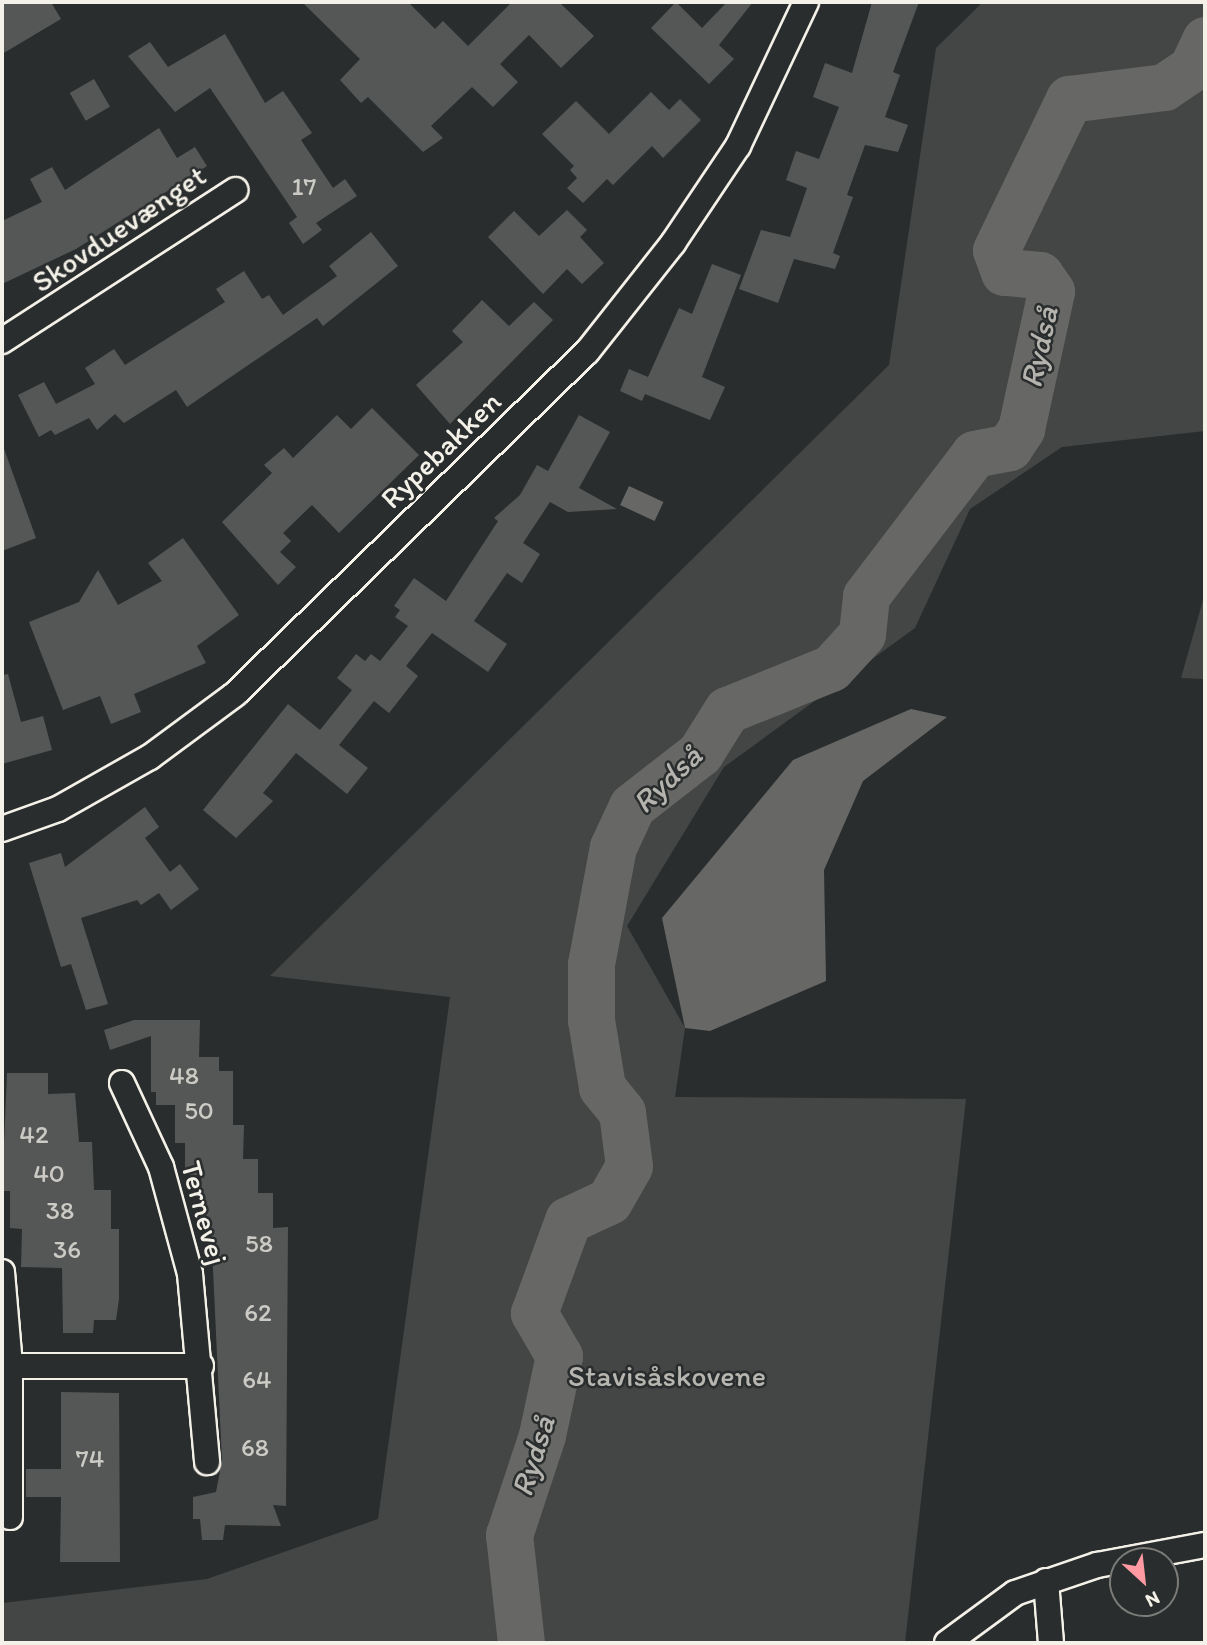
<!DOCTYPE html>
<html>
<head>
<meta charset="utf-8">
<style>
	body { margin:0 }
	#map { position:relative; width:1207px; height:1645px; overflow:hidden; background:#2a2d2e; font-family:Itim,sans-serif }
	div>[style] { position:absolute }
	.green>* { inset:0; background:#444645 }
	.water>* { inset:0; background:#676866; transform-origin:0 0 }
	.river>* { height:47px; margin:-23.5px; padding:0 23.5px; transform-origin:23.5px; border-radius:23.5px; background:#676866 }
	.building>* { inset:0; background:#555756; transform-origin:0 0 }
	.roads { filter:drop-shadow(2px 0 #f4f1e8) drop-shadow(-2px 0 #f4f1e8) drop-shadow(0 2px #f4f1e8) drop-shadow(0 -2px #f4f1e8) }
	.minor>* { height:24px; margin:-12px; padding:0 12px; transform-origin:12px; border-radius:12px; background:#2a2d2e }
	span { translate:-50% -50%; white-space:nowrap; text-align:center; line-height:1.15; -webkit-text-stroke:5px #2a2d2e; paint-order:stroke }
	.number-label { font-size:26px; color:#cccac4 }
	.number-label span { -webkit-text-stroke-width:0 }
	.street-label { font-size:30px; color:#f4f1e8 }
	.park-label { font-size:30px; color:#b6b5af }
	.water-label { font-size:32px; color:#b5b3ae; font-style:italic }
	.frame { position:absolute; inset:0; border:4px solid #f4f1e8; pointer-events:none }
	.north { position:absolute; left:1109px; top:1547px; width:70px; height:70px; box-sizing:border-box; background:#2a2d2e; border:2px solid #7b7b78; border-radius:50%; rotate:153deg; font-size:19px; font-weight:700; line-height:28px; text-align:center; color:#f4f1e8 }
	.north::after { content:''; display:block; margin:auto; width:24px; height:32px; background:#ff9aa2; clip-path:polygon(50% 0,100% 100%,50% 72%,0 100%) }
</style>
</head>
<body>
<div id="map">
	<div class="green">
		<i style="clip-path:polygon(983px 2px,1205px 2px,1205px 431px,1062px 447px,970px 509px,915px 628px,724px 767px,627px 926px,685px 1028px,675px 1097px,966px 1099px,905px 1643px,2px 1643px,2px 1603px,207px 1579px,378px 1519px,450px 997px,270px 976px,889px 365px,936px 48px)"></i>
		<i style="clip-path:polygon(1205px 593px,1205px 679px,1181px 678px)"></i>
	</div>
	<div class="water">
		<i style="left:629px;top:486px;width:38px;height:21px;rotate:25deg"></i>
		<i style="clip-path:polygon(911px 709px,947px 717px,863px 781px,824px 870px,826px 981px,710px 1031px,685px 1028px,662px 918px,793px 760px)"></i>
	</div>
	<div class="river">
		<i style="left:521px;top:1643px;width:109px;rotate:-96.3deg"></i>
		<i style="left:509px;top:1535px;width:105px;rotate:-71.7deg"></i>
		<i style="left:542px;top:1435px;width:81px;rotate:-77.9deg"></i>
		<i style="left:559px;top:1356px;width:50px;rotate:-120.2deg"></i>
		<i style="left:534px;top:1313px;width:99px;rotate:-69.9deg"></i>
		<i style="left:568px;top:1220px;width:45px;rotate:-24.9deg"></i>
		<i style="left:609px;top:1201px;width:40px;rotate:-60.3deg"></i>
		<i style="left:629px;top:1166px;width:54px;rotate:-97.4deg"></i>
		<i style="left:622px;top:1112px;width:32px;rotate:-129deg"></i>
		<i style="left:602px;top:1087px;width:68px;rotate:-99.3deg"></i>
		<i style="left:591px;top:1020px;width:56px;rotate:-90deg"></i>
		<i style="left:591px;top:964px;width:119px;rotate:-79.4deg"></i>
		<i style="left:613px;top:847px;width:45px;rotate:-65.1deg"></i>
		<i style="left:632px;top:806px;width:86px;rotate:-37.9deg"></i>
		<i style="left:700px;top:753px;width:51px;rotate:-57.9deg"></i>
		<i style="left:727px;top:710px;width:112px;rotate:-22deg"></i>
		<i style="left:831px;top:668px;width:46px;rotate:-47.6deg"></i>
		<i style="left:862px;top:634px;width:38px;rotate:-84deg"></i>
		<i style="left:866px;top:596px;width:178px;rotate:-52.7deg"></i>
		<i style="left:974px;top:454px;width:36px;rotate:-11deg"></i>
		<i style="left:1009px;top:447px;width:22px;rotate:-56deg"></i>
		<i style="left:1021px;top:429px;width:141px;rotate:-77.7deg"></i>
		<i style="left:1051px;top:291px;width:19px;rotate:-125deg"></i>
		<i style="left:1040px;top:275px;width:36px;rotate:-175deg"></i>
		<i style="left:1004px;top:272px;width:23px;rotate:-110deg"></i>
		<i style="left:996px;top:250px;width:168px;rotate:-64.2deg"></i>
		<i style="left:1069px;top:99px;width:96px;rotate:-7.2deg"></i>
		<i style="left:1164px;top:87px;width:34px;rotate:-34deg"></i>
		<i style="left:1192px;top:68px;width:31px;rotate:-65deg"></i>
	</div>
	<div class="building">
		<i style="clip-path:polygon(2px 2px,51px 2px,61px 19px,2px 54px)"></i>
		<i style="clip-path:polygon(302px 2px,408px 2px,435px 29px,443px 21px,468px 46px,512px 2px,559px 2px,594px 36px,561px 68px,529px 35px,500px 64px,518px 82px,493px 107px,472px 87px,431px 126px,443px 138px,423px 152px,368px 97px,361px 103px,340px 80px,360px 59px)"></i>
		<i style="clip-path:polygon(676px 2px,702px 28px,727px 2px,753px 2px,719px 45px,734px 59px,709px 84px,651px 28px)"></i>
		<i style="clip-path:polygon(872px 2px,919px 2px,893px 72px,900px 75px,885px 117px,908px 125px,898px 152px,865px 145px,847px 195px,853px 197px,833px 253px,840px 256px,835px 269px,794px 259px,778px 303px,739px 289px,761px 230px,790px 237px,807px 188px,786px 180px,796px 151px,819px 159px,839px 107px,813px 97px,825px 63px,852px 73px)"></i>
		<i style="clip-path:polygon(225px 34px,265px 103px,283px 91px,312px 133px,301px 140px,333px 188px,345px 179px,357px 196px,316px 223px,322px 230px,303px 244px,289px 223px,297px 217px,210px 88px,175px 112px,128px 56px,150px 42px,168px 67px)"></i>
		<i style="left:94px;top:79px;width:32px;height:28px;rotate:60deg"></i>
		<i style="clip-path:polygon(651px 92px,669px 110px,680px 99px,701px 120px,663px 158px,652px 146px,613px 185px,607px 179px,583px 203px,567px 188px,577px 178px,570px 170px,574px 166px,542px 134px,576px 101px,609px 134px)"></i>
		<i style="clip-path:polygon(159px 128px,177px 158px,195px 147px,207px 166px,76px 249px,2px 284px,2px 221px,42px 202px,30px 179px,52px 167px,65px 190px)"></i>
		<i style="clip-path:polygon(567px 210px,587px 230px,580px 237px,604px 263px,582px 284px,567px 269px,543px 294px,488px 237px,514px 211px,539px 236px)"></i>
		<i style="clip-path:polygon(371px 232px,398px 266px,323px 326px,317px 318px,187px 407px,176px 390px,124px 423px,115px 414px,97px 430px,89px 418px,55px 435px,51px 430px,39px 437px,18px 395px,44px 382px,56px 404px,95px 384px,85px 368px,114px 349px,125px 365px,225px 302px,216px 289px,244px 271px,262px 299px,269px 295px,283px 315px,337px 276px,329px 266px)"></i>
		<i style="clip-path:polygon(712px 264px,741px 275px,702px 377px,725px 387px,710px 420px,645px 394px,642px 401px,620px 391px,629px 369px,648px 377px,679px 308px,692px 314px)"></i>
		<i style="clip-path:polygon(482px 300px,509px 326px,534px 302px,553px 320px,450px 424px,416px 385px,463px 342px,452px 331px)"></i>
		<i style="clip-path:polygon(372px 408px,419px 455px,339px 533px,312px 505px,283px 533px,291px 541px,280px 552px,296px 567px,278px 585px,222px 522px,272px 473px,264px 465px,284px 448px,293px 458px,337px 415px,351px 429px)"></i>
		<i style="clip-path:polygon(579px 415px,610px 432px,579px 488px,617px 509px,568px 512px,550px 502px,523px 543px,540px 554px,522px 583px,507px 573px,474px 621px,507px 644px,488px 672px,432px 633px,406px 666px,418px 676px,389px 713px,374px 701px,339px 745px,368px 768px,347px 794px,296px 753px,263px 793px,273px 801px,236px 838px,203px 810px,288px 704px,320px 730px,352px 690px,337px 678px,356px 654px,365px 661px,371px 654px,380px 661px,408px 626px,395px 617px,400px 610px,394px 606px,414px 578px,446px 601px,498px 521px,494px 518px,520px 495px,537px 465px,548px 471px)"></i>
		<i style="clip-path:polygon(3px 446px,36px 538px,2px 551px,2px 447px)"></i>
		<i style="clip-path:polygon(183px 538px,239px 615px,197px 646px,206px 663px,134px 694px,141px 712px,111px 724px,100px 696px,63px 710px,29px 622px,79px 602px,98px 570px,118px 605px,162px 581px,148px 563px)"></i>
		<i style="clip-path:polygon(8px 674px,21px 722px,43px 716px,52px 750px,2px 764px,2px 675px)"></i>
		<i style="clip-path:polygon(145px 807px,159px 827px,145px 838px,170px 872px,180px 864px,199px 889px,171px 910px,159px 893px,141px 905px,137px 900px,81px 918px,108px 1004px,86px 1010px,71px 964px,61px 967px,29px 863px,61px 853px,65px 867px)"></i>
		<i style="clip-path:polygon(134px 1020px,200px 1020px,199px 1057px,219px 1057px,219px 1071px,233px 1071px,233px 1125px,244px 1125px,243px 1159px,258px 1159px,258px 1193px,273px 1193px,273px 1228px,288px 1227px,286px 1506px,273px 1505px,281px 1526px,225px 1525px,223px 1540px,202px 1540px,200px 1519px,193px 1519px,193px 1497px,216px 1492px,222px 1461px,211px 1227px,202px 1227px,201px 1175px,185px 1175px,185px 1143px,175px 1143px,175px 1105px,156px 1105px,156px 1092px,151px 1092px,151px 1036px,110px 1050px,104px 1030px)"></i>
		<i style="clip-path:polygon(7px 1073px,48px 1073px,48px 1094px,75px 1093px,79px 1142px,92px 1142px,94px 1190px,111px 1190px,111px 1229px,119px 1229px,119px 1299px,116px 1320px,94px 1320px,93px 1333px,63px 1333px,62px 1268px,21px 1267px,22px 1229px,10px 1228px,10px 1191px,2px 1191px)"></i>
		<i style="clip-path:polygon(61px 1392px,119px 1393px,120px 1562px,60px 1562px,61px 1497px,26px 1497px,26px 1469px,61px 1469px)"></i>
	</div>
	<div class="roads">
		<div class="minor">
			<i style="left:2px;top:341px;width:278px;rotate:-32.9deg"></i>
			<i style="left:2px;top:829px;width:59px;rotate:-19.7deg"></i>
			<i style="left:58px;top:809px;width:106px;rotate:-29.5deg"></i>
			<i style="left:150px;top:757px;width:106px;rotate:-36.5deg"></i>
			<i style="left:235px;top:694px;width:491px;rotate:-44.2deg"></i>
			<i style="left:587px;top:352px;width:139px;rotate:-51.7deg"></i>
			<i style="left:673px;top:243px;width:117px;rotate:-56.2deg"></i>
			<i style="left:738px;top:146px;width:159px;rotate:-64.7deg"></i>
			<i style="left:122px;top:1083px;width:93px;rotate:65.1deg"></i>
			<i style="left:161px;top:1167px;width:111px;rotate:74.8deg"></i>
			<i style="left:190px;top:1274px;width:189px;rotate:84.8deg"></i>
			<i style="left:2px;top:1272px;width:94px;rotate:85.1deg"></i>
			<i style="left:10px;top:1366px;width:151px;rotate:90deg"></i>
			<i style="left:2px;top:1366px;width:199px"></i>
			<i style="left:1046px;top:1581px;width:62px;rotate:85.4deg"></i>
			<i style="left:947px;top:1643px;width:84px;rotate:-36.3deg"></i>
			<i style="left:1015px;top:1593px;width:87px;rotate:-18.9deg"></i>
			<i style="left:1097px;top:1565px;width:110px;rotate:-10.5deg"></i>
		</div>
	</div>
	<div class="number-label">
		<span style="left:304px;top:187px">17</span>
		<span style="left:184px;top:1076px">48</span>
		<span style="left:199px;top:1111px">50</span>
		<span style="left:34px;top:1135px">42</span>
		<span style="left:49px;top:1174px">40</span>
		<span style="left:60px;top:1211px">38</span>
		<span style="left:259px;top:1244px">58</span>
		<span style="left:67px;top:1250px">36</span>
		<span style="left:258px;top:1313px">62</span>
		<span style="left:257px;top:1380px">64</span>
		<span style="left:255px;top:1448px">68</span>
		<span style="left:90px;top:1459px">74</span>
	</div>
	<div class="street-label">
		<span style="left:119px;top:229px;rotate:-34deg">Skovduevænget</span>
		<span style="left:441px;top:450px;rotate:-44deg">Rypebakken</span>
		<span style="left:204px;top:1213px;rotate:75deg">Ternevej</span>
	</div>
	<div class="park-label">
		<span style="left:667px;top:1376px">Stavisåskovene</span>
	</div>
	<div class="water-label">
		<span style="left:1039px;top:347px;rotate:-78deg">Rydså</span>
		<span style="left:667px;top:779px;rotate:-44deg">Rydså</span>
		<span style="left:533px;top:1456px;rotate:-73deg">Rydså</span>
	</div>
	<div class="frame"></div>
	<div class="north">N</div>
</div>
</body>
</html>
